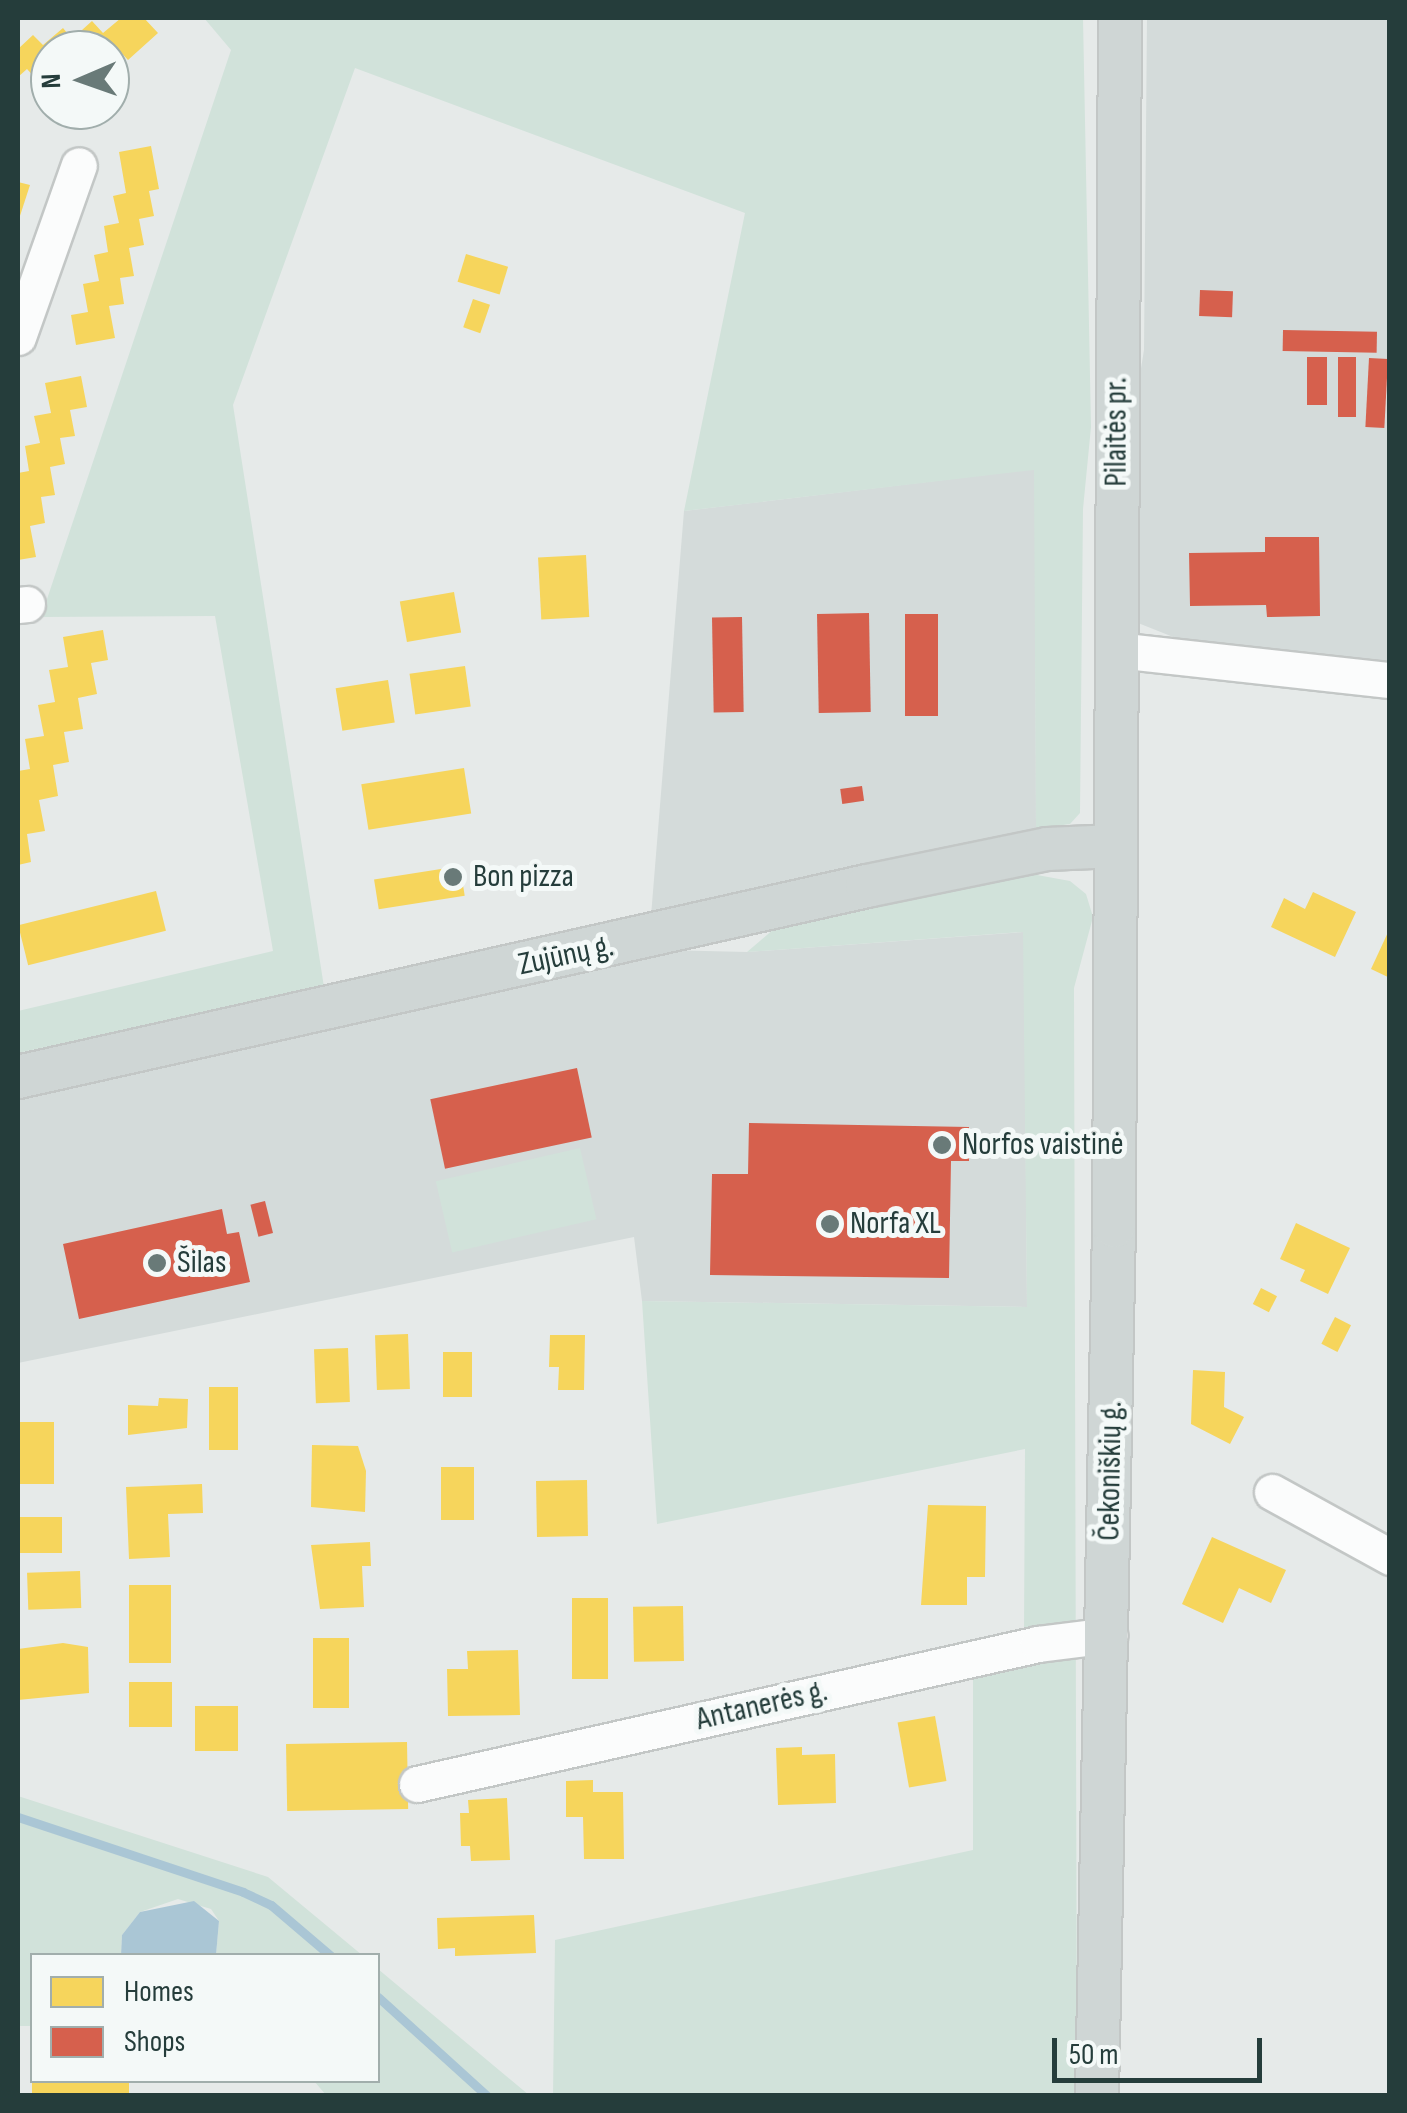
<!DOCTYPE html>
<html>
<head>
<meta charset="utf-8">
<style>
	body { margin:0 }
	#map { position:relative; width:1407px; height:2113px; overflow:hidden; background:#e6eae9; font-family:"Sofia Sans Condensed",sans-serif }
	div>[style] { position:absolute }
	.built>* { inset:0; background:#d4dbda }
	.green>* { inset:0; background:#d1e2da; transform-origin:0 0 }
	.water>* { inset:0; background:#aac6d5 }
	.homes>* { inset:0; background:#f6d55c; transform-origin:0 0 }
	.shops>* { inset:0; background:#d6604d; transform-origin:0 0 }
	.stream>* { height:9px; margin:-4.5px; padding:0 4.5px; transform-origin:4.5px; border-radius:4.5px; background:#aac6d5 }
	.roads { filter:drop-shadow(2px 0 #c3c7c6) drop-shadow(-2px 0 #c3c7c6) drop-shadow(0 2px #c3c7c6) drop-shadow(0 -2px #c3c7c6) }
	.minor>* { height:35px; margin:-17.5px; padding:0 17.5px; transform-origin:17.5px; border-radius:17.5px; background:#fbfcfc }
	.major>* { height:42px; margin:-21px; padding:0 21px; transform-origin:21px; border-radius:21px; background:#cfd6d5 }
	.dots>* { width:28px; height:28px; translate:-50% -50%; box-sizing:border-box; border:5px solid #f4f9f8; border-radius:50% }
	span { translate:-50% -50%; white-space:nowrap; text-align:center; line-height:1.15; -webkit-text-stroke:10px #f4f9f8; paint-order:stroke }
	.street-label { font-size:32px; color:#253d3b }
	.poi-label { font-size:32px; color:#253d3b }
	.left { translate:0 -50%; text-align:left }
	.frame { position:absolute; inset:0; border:20px solid #253d3b; pointer-events:none }
	.legend { position:absolute; left:30px; top:1953px; width:350px; height:130px; box-sizing:border-box; background:#f4f9f8; border:2px solid #a1aeac; margin:0; padding:12px 18px; list-style:none; font-size:30px; color:#253d3b }
	.legend li { display:flex; align-items:center; gap:20px; height:50px }
	.legend b { width:50px; border:2px solid #a1aeac }
	.north { position:absolute; left:30px; top:30px; width:100px; height:100px; box-sizing:border-box; background:#f4f9f8; border:2px solid #a1aeac; border-radius:50%; rotate:268deg; font-size:28px; font-weight:700; line-height:40px; text-align:center; color:#253d3b }
	.north::after { content:''; display:block; margin:auto; width:35px; height:45px; background:#697a78; clip-path:polygon(50% 0,100% 100%,50% 72%,0 100%) }
	.scale { position:absolute; left:1052px; top:2038px; width:210px; height:45px; box-sizing:border-box; border:5px solid #253d3b; border-top:0; padding-left:12px; font-size:30px; line-height:35px; white-space:nowrap; color:#253d3b; -webkit-text-stroke:8px #f4f9f8; paint-order:stroke }
</style>
</head>
<body>
<div id="map">
	<div class="built">
		<i style="clip-path:polygon(1147px 18px,1389px 18px,1389px 667px,1206px 650px,1133px 621px,1130px 435px,1144px 350px)"></i>
		<i style="clip-path:polygon(1035px 469px,1036px 829px,651px 916px,684px 511px)"></i>
		<i style="clip-path:polygon(1024px 932px,1027px 1307px,642px 1301px,634px 1237px,18px 1363px,18px 1087px,203px 1057px,286px 1038px,352px 1010px,663px 950px,747px 952px)"></i>
	</div>
	<div class="green">
		<i style="clip-path:polygon(204px 18px,1083px 18px,1091px 427px,1083px 509px,1080px 813px,1070px 824px,1036px 829px,1034px 470px,684px 511px,745px 213px,355px 68px,233px 405px,324px 987px,18px 1053px,18px 1011px,273px 951px,215px 616px,41px 617px,231px 50px)"></i>
		<i style="clip-path:polygon(1026px 873px,1070px 881px,1086px 894px,1093px 917px,1074px 988px,1077px 2095px,553px 2096px,555px 1940px,973px 1850px,973px 1643px,1024px 1631px,1025px 1449px,657px 1524px,642px 1301px,1027px 1307px,1023px 932px,747px 952px,774px 929px)"></i>
		<i style="left:580px;top:1148px;width:73px;height:148px;rotate:77deg"></i>
		<i style="clip-path:polygon(18px 1796px,268px 1877px,362px 1955px,216px 1955px,219px 1921px,211px 1909px,178px 1899px,140px 1912px,122px 1935px,121px 1955px,32px 1956px,32px 2026px,18px 2026px)"></i>
		<i style="clip-path:polygon(378px 1969px,529px 2095px,326px 2095px,314px 2081px,378px 2080px)"></i>
	</div>
	<div class="water">
		<i style="clip-path:polygon(194px 1901px,219px 1921px,216px 1955px,121px 1955px,122px 1935px,140px 1912px)"></i>
	</div>
	<div class="homes">
		<i style="clip-path:polygon(121px 18px,144px 18px,158px 33px,128px 60px,117px 48px,110px 54px,50px 50px,50px 68px,37px 80px,27px 69px,18px 77px,18px 49px,33px 35px,43px 45px,63px 28px,72px 39px,92px 21px,103px 33px)"></i>
		<i style="clip-path:polygon(151px 146px,159px 189px,149px 191px,154px 216px,139px 219px,144px 245px,129px 248px,134px 276px,120px 278px,124px 304px,109px 306px,115px 338px,76px 345px,71px 315px,88px 312px,83px 284px,99px 281px,94px 255px,108px 252px,104px 226px,119px 223px,113px 196px,126px 193px,119px 152px)"></i>
		<i style="clip-path:polygon(18px 182px,30px 185px,18px 222px)"></i>
		<i style="left:466px;top:254px;width:44px;height:29px;rotate:17deg"></i>
		<i style="left:473px;top:299px;width:18px;height:30px;rotate:19deg"></i>
		<i style="clip-path:polygon(81px 376px,87px 407px,70px 410px,75px 436px,60px 438px,65px 464px,50px 467px,55px 495px,41px 497px,45px 523px,30px 526px,36px 557px,18px 560px,18px 473px,29px 471px,25px 446px,40px 443px,34px 416px,51px 413px,45px 383px)"></i>
		<i style="left:586px;top:555px;width:62px;height:48px;rotate:87deg"></i>
		<i style="left:454px;top:592px;width:41px;height:55px;rotate:80deg"></i>
		<i style="clip-path:polygon(103px 630px,108px 660px,91px 663px,97px 694px,78px 698px,83px 729px,64px 732px,69px 762px,53px 765px,58px 796px,39px 800px,45px 831px,27px 834px,31px 862px,18px 865px,18px 771px,30px 769px,25px 739px,44px 736px,38px 705px,55px 702px,49px 670px,68px 667px,63px 637px)"></i>
		<i style="left:465px;top:666px;width:41px;height:56px;rotate:82deg"></i>
		<i style="left:388px;top:680px;width:43px;height:53px;rotate:81deg"></i>
		<i style="left:464px;top:768px;width:46px;height:104px;rotate:81deg"></i>
		<i style="left:460px;top:866px;width:30px;height:87px;rotate:81deg"></i>
		<i style="left:156px;top:891px;width:41px;height:142px;rotate:76deg"></i>
		<i style="clip-path:polygon(1313px 892px,1356px 912px,1335px 957px,1271px 927px,1284px 898px,1305px 909px)"></i>
		<i style="clip-path:polygon(1390px 928px,1390px 978px,1371px 969px)"></i>
		<i style="clip-path:polygon(1296px 1223px,1350px 1248px,1328px 1294px,1300px 1281px,1305px 1270px,1280px 1259px)"></i>
		<i style="left:1261px;top:1288px;width:18px;height:18px;rotate:27deg"></i>
		<i style="left:1335px;top:1317px;width:18px;height:30px;rotate:27deg"></i>
		<i style="left:408px;top:1334px;width:55px;height:33px;rotate:88deg"></i>
		<i style="clip-path:polygon(550px 1335px,585px 1335px,584px 1390px,558px 1390px,559px 1367px,549px 1367px)"></i>
		<i style="left:348px;top:1348px;width:54px;height:34px;rotate:88deg"></i>
		<i style="left:443px;top:1352px;width:29px;height:45px"></i>
		<i style="clip-path:polygon(1193px 1370px,1225px 1372px,1224px 1407px,1244px 1417px,1230px 1444px,1191px 1424px)"></i>
		<i style="left:209px;top:1387px;width:29px;height:63px"></i>
		<i style="clip-path:polygon(159px 1398px,188px 1399px,187px 1428px,128px 1435px,128px 1405px,158px 1406px)"></i>
		<i style="left:18px;top:1422px;width:36px;height:62px"></i>
		<i style="clip-path:polygon(312px 1445px,358px 1446px,366px 1471px,365px 1512px,311px 1507px)"></i>
		<i style="left:441px;top:1467px;width:33px;height:53px"></i>
		<i style="left:587px;top:1480px;width:56px;height:51px;rotate:89deg"></i>
		<i style="clip-path:polygon(202px 1484px,203px 1513px,168px 1514px,170px 1557px,129px 1559px,126px 1487px)"></i>
		<i style="clip-path:polygon(928px 1505px,986px 1506px,985px 1577px,967px 1577px,967px 1605px,921px 1605px)"></i>
		<i style="left:18px;top:1517px;width:44px;height:36px"></i>
		<i style="clip-path:polygon(1212px 1537px,1286px 1570px,1271px 1603px,1239px 1588px,1223px 1623px,1182px 1604px)"></i>
		<i style="clip-path:polygon(370px 1542px,371px 1566px,362px 1566px,364px 1607px,320px 1609px,311px 1545px)"></i>
		<i style="left:80px;top:1571px;width:37px;height:53px;rotate:88deg"></i>
		<i style="left:129px;top:1585px;width:42px;height:78px"></i>
		<i style="left:572px;top:1598px;width:36px;height:81px"></i>
		<i style="left:683px;top:1606px;width:55px;height:50px;rotate:89deg"></i>
		<i style="left:313px;top:1638px;width:36px;height:70px"></i>
		<i style="clip-path:polygon(63px 1643px,88px 1647px,89px 1693px,18px 1700px,18px 1649px)"></i>
		<i style="clip-path:polygon(518px 1650px,520px 1715px,448px 1716px,447px 1669px,468px 1669px,467px 1651px)"></i>
		<i style="left:172px;top:1682px;width:45px;height:43px;rotate:90deg"></i>
		<i style="left:238px;top:1706px;width:45px;height:43px;rotate:90deg"></i>
		<i style="left:935px;top:1716px;width:66px;height:38px;rotate:80deg"></i>
		<i style="left:407px;top:1742px;width:67px;height:121px;rotate:89deg"></i>
		<i style="clip-path:polygon(802px 1747px,802px 1755px,835px 1754px,836px 1803px,778px 1805px,776px 1748px)"></i>
		<i style="clip-path:polygon(593px 1780px,593px 1792px,623px 1792px,624px 1859px,584px 1859px,583px 1817px,566px 1817px,566px 1781px)"></i>
		<i style="clip-path:polygon(507px 1798px,510px 1860px,471px 1861px,470px 1846px,461px 1846px,460px 1813px,469px 1813px,468px 1800px)"></i>
		<i style="clip-path:polygon(534px 1915px,536px 1953px,455px 1956px,455px 1948px,438px 1949px,437px 1918px)"></i>
		<i style="left:129px;top:2080px;width:16px;height:97px;rotate:90deg"></i>
	</div>
	<div class="shops">
		<i style="left:1200px;top:290px;width:33px;height:26px;rotate:2deg"></i>
		<i style="left:1283px;top:330px;width:94px;height:21px;rotate:1deg"></i>
		<i style="left:1307px;top:357px;width:20px;height:48px"></i>
		<i style="left:1338px;top:357px;width:18px;height:60px"></i>
		<i style="left:1369px;top:358px;width:19px;height:69px;rotate:3deg"></i>
		<i style="clip-path:polygon(1265px 537px,1319px 537px,1320px 616px,1267px 617px,1266px 605px,1190px 606px,1189px 553px,1265px 552px)"></i>
		<i style="left:869px;top:613px;width:99px;height:52px;rotate:89deg"></i>
		<i style="left:905px;top:614px;width:33px;height:102px"></i>
		<i style="left:742px;top:617px;width:95px;height:30px;rotate:89deg"></i>
		<i style="left:862px;top:786px;width:15px;height:22px;rotate:82deg"></i>
		<i style="left:577px;top:1068px;width:71px;height:150px;rotate:78deg"></i>
		<i style="clip-path:polygon(749px 1123px,969px 1127px,969px 1161px,951px 1161px,949px 1278px,710px 1275px,712px 1174px,748px 1174px)"></i>
		<i style="left:265px;top:1201px;width:33px;height:15px;rotate:76deg"></i>
		<i style="clip-path:polygon(222px 1209px,227px 1234px,239px 1232px,250px 1282px,79px 1319px,63px 1244px)"></i>
	</div>
	<div class="stream">
		<i style="left:18px;top:1817px;width:237px;rotate:18.4deg"></i>
		<i style="left:243px;top:1892px;width:31px;rotate:25deg"></i>
		<i style="left:271px;top:1905px;width:79px;rotate:40.4deg"></i>
		<i style="left:378px;top:1997px;width:147px;rotate:42.2deg"></i>
	</div>
	<div class="roads">
		<div class="minor">
			<i style="left:18px;top:337px;width:182px;rotate:-70.5deg"></i>
			<i style="left:18px;top:605px;width:9px;rotate:-6deg"></i>
			<i style="left:1117px;top:650px;width:275px;rotate:6.3deg"></i>
			<i style="left:1272px;top:1492px;width:135px;rotate:28.8deg"></i>
			<i style="left:417px;top:1784px;width:637px;rotate:-12.7deg"></i>
			<i style="left:1038px;top:1644px;width:72px;rotate:-7.2deg"></i>
		</div>
		<div class="major">
			<i style="left:18px;top:1077px;width:870px;rotate:-12.68deg"></i>
			<i style="left:867px;top:886px;width:184px;rotate:-11.6deg"></i>
			<i style="left:1047px;top:849px;width:69px;rotate:-2.5deg"></i>
			<i style="left:1097px;top:2096px;width:870px;rotate:-88.88deg"></i>
			<i style="left:1114px;top:1226px;width:1208px;rotate:-89.72deg"></i>
		</div>
	</div>
	<div class="dots">
		<i style="left:453px;top:877px;background:#697a78"></i>
		<i style="left:942px;top:1145px;background:#697a78"></i>
		<i style="left:830px;top:1224px;background:#697a78"></i>
		<i style="left:157px;top:1263px;background:#697a78"></i>
	</div>
	<div class="street-label">
		<span style="left:1117px;top:432px;rotate:-90deg">Pilaitės pr.</span>
		<span style="left:566px;top:956px;rotate:-12deg">Zujūnų g.</span>
		<span style="left:1111px;top:1471px;rotate:-89deg">Čekoniškių g.</span>
		<span style="left:762px;top:1706px;rotate:-13deg">Antanerės g.</span>
	</div>
	<div class="poi-label">
		<span class="left" style="left:473px;top:877px">Bon pizza</span>
		<span class="left" style="left:962px;top:1145px">Norfos vaistinė</span>
		<span class="left" style="left:850px;top:1224px">Norfa XL</span>
		<span class="left" style="left:177px;top:1263px">Šilas</span>
	</div>
	<div class="frame"></div>
	<ul class="legend">
	<li><b style="height:28px;background:#f6d55c"></b>Homes</li>
	<li><b style="height:28px;background:#d6604d"></b>Shops</li>
	</ul>
	<div class="north">N</div>
	<div class="scale">50 m</div>
</div>
</body>
</html>
